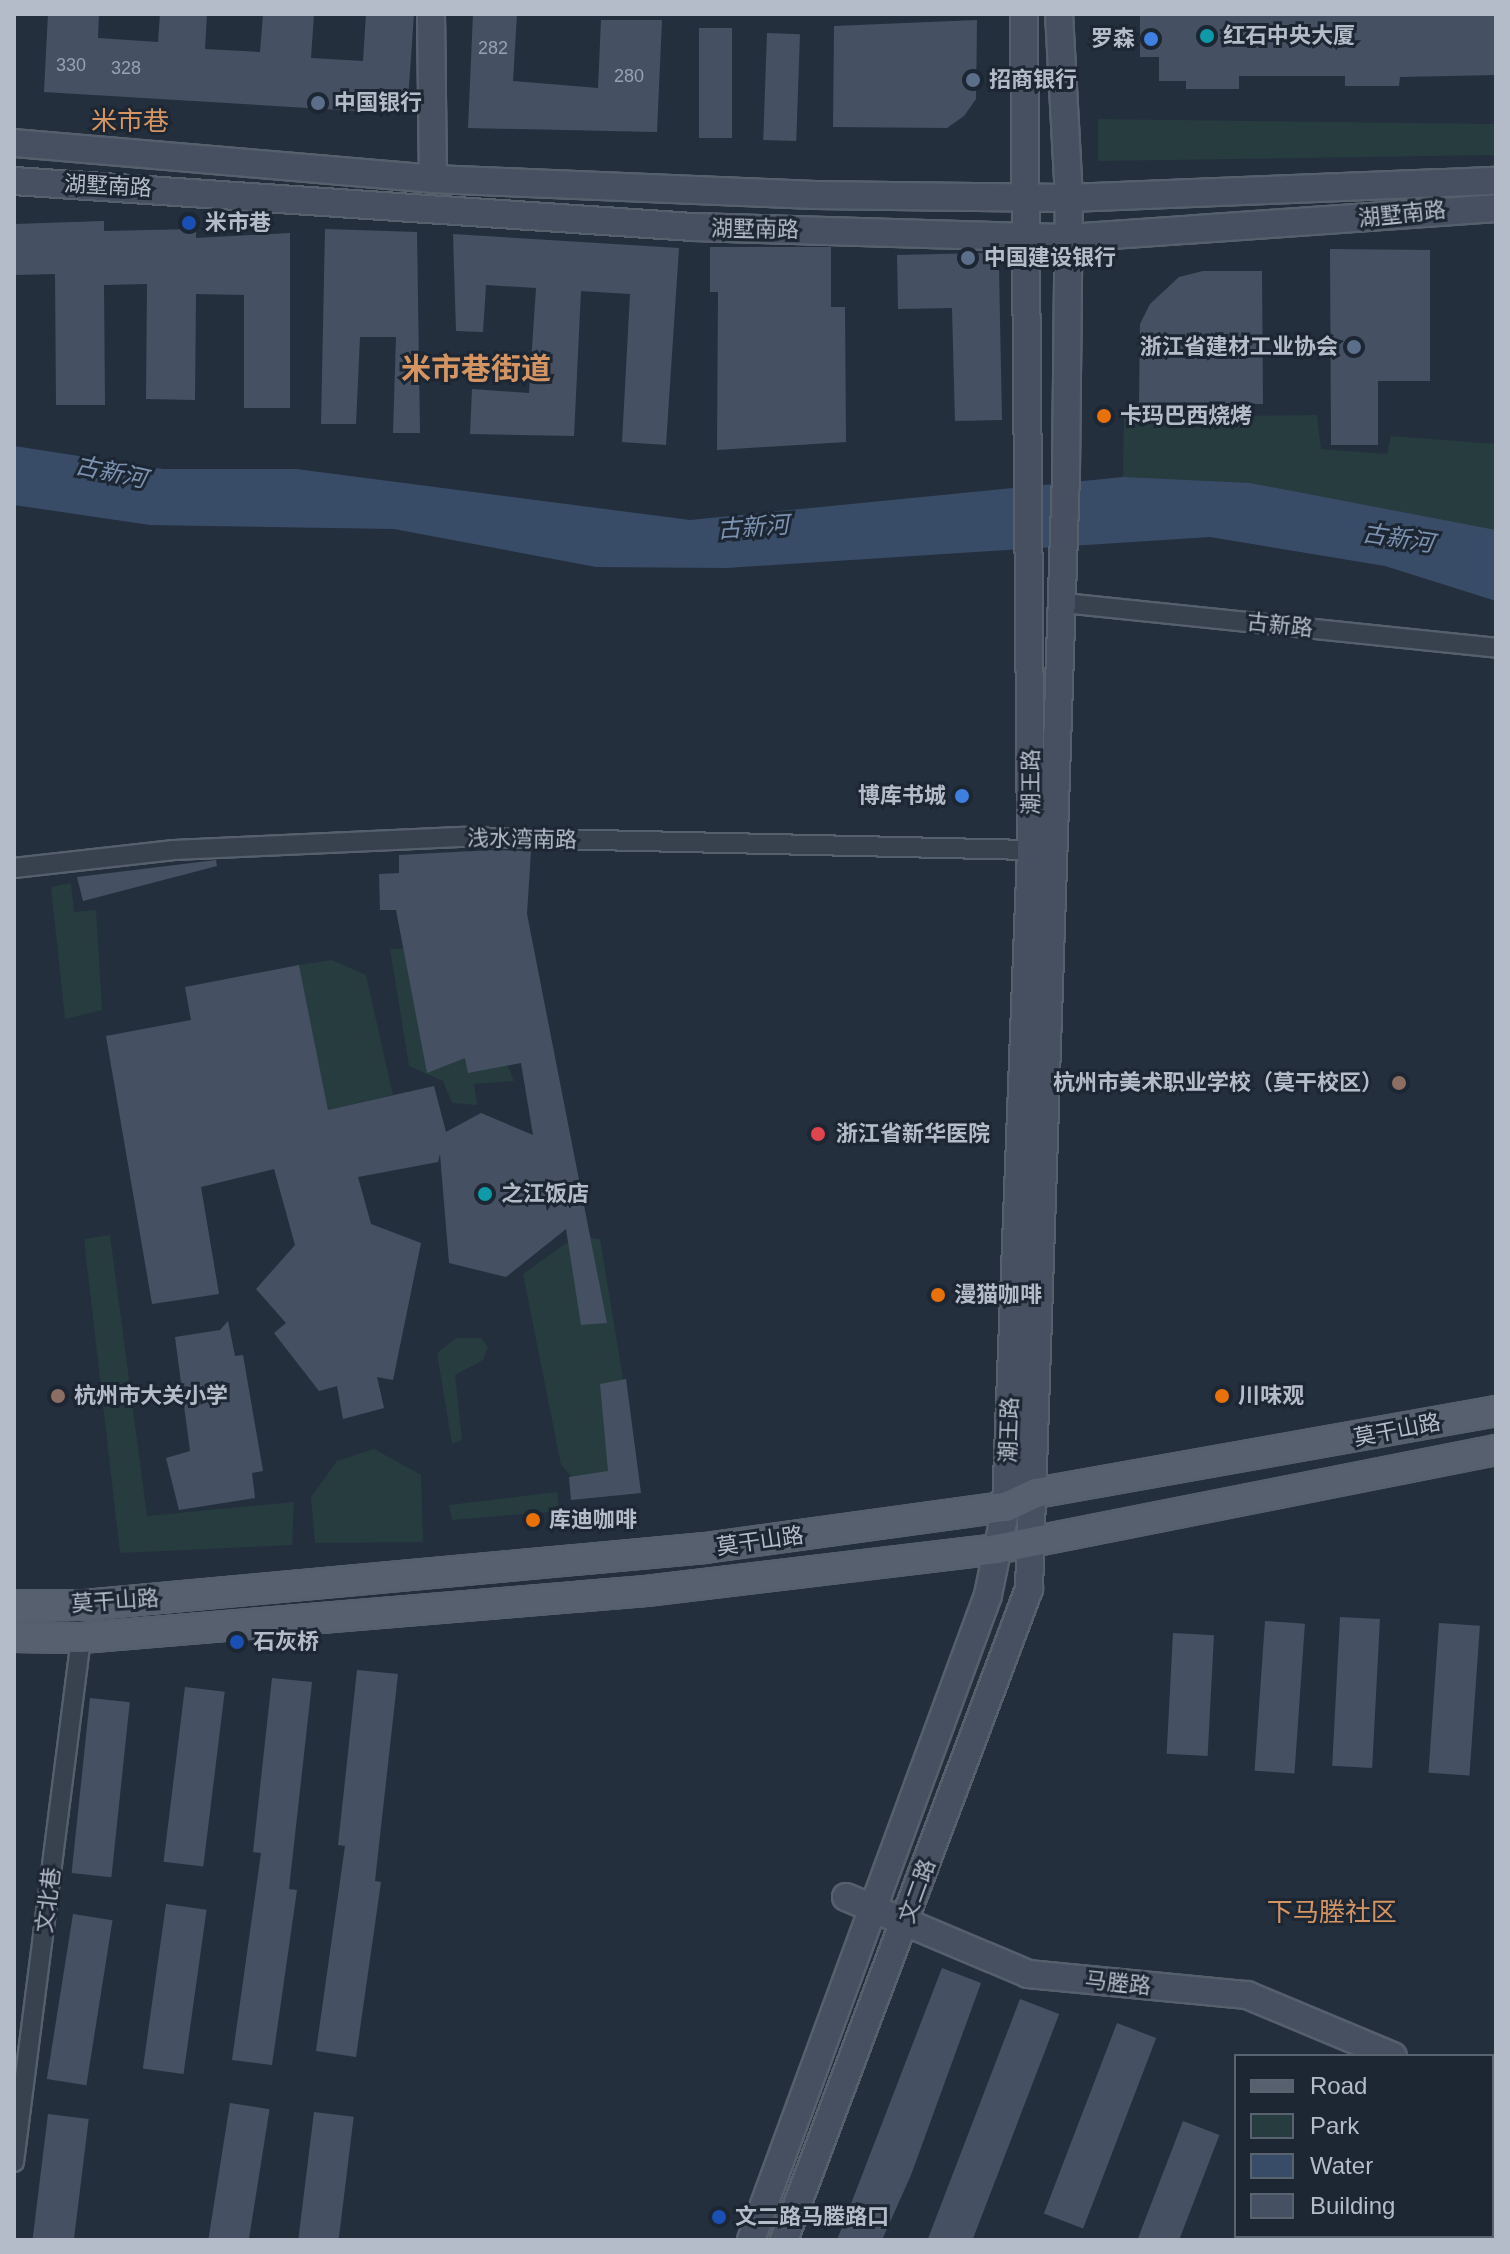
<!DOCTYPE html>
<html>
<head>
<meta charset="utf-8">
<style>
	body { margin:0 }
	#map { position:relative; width:1510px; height:2254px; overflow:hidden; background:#242f3e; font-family:Arial,"Noto Sans SC",sans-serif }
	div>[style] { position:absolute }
	.green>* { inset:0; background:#263c3f }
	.water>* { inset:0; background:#394c67 }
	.building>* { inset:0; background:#455162; transform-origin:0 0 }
	.roads { filter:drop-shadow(2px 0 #565f6c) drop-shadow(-2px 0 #565f6c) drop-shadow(0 2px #565f6c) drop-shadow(0 -2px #565f6c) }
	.street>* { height:18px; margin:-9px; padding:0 9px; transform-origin:9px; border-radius:9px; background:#38414e }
	.secondary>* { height:26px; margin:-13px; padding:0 13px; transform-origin:13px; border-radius:13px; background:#465061 }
	.primary>* { height:28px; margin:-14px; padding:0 14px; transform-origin:14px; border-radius:14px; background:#56606e }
	.dots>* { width:22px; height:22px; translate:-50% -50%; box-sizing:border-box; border:4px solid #1d2633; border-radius:50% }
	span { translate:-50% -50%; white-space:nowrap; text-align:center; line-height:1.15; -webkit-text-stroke:6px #1d2633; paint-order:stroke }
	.number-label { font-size:18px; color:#98a1af }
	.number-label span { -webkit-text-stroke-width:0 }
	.poi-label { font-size:22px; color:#b4bcc9; font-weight:700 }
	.left { translate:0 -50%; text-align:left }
	.right { translate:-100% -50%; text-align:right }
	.street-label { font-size:22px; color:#b4bcc9 }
	.water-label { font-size:24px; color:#7c92b1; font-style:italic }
	.quarter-label { font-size:26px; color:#d59563 }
	.district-label { font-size:30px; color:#d59563; font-weight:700 }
	.frame { position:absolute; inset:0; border:16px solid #b4bcc9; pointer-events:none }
	.legend { position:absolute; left:1234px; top:2054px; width:260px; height:184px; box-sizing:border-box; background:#1d2633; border:2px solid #59626f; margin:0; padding:10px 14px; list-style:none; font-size:24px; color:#b4bcc9 }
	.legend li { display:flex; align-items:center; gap:16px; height:40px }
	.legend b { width:40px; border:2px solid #59626f }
</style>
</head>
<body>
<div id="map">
	<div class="green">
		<i style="clip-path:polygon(1098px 119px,1496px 124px,1496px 155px,1098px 161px)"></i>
		<i style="clip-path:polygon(1317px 415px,1321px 449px,1387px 454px,1391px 436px,1496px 444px,1496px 530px,1123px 477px,1124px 417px)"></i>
		<i style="clip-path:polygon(71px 883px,74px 912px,96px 910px,102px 1010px,65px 1019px,51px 887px)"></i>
		<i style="clip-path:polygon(456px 948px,514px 1081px,474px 1084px,477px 1105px,452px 1103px,443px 1081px,409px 1066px,390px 949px)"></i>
		<i style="clip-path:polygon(332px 960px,366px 975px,393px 1095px,328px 1110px,299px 965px)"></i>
		<i style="clip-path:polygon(110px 1235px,147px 1516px,294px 1502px,292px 1545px,120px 1553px,84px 1239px)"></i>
		<i style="clip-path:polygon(576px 1236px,600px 1239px,639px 1476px,577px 1483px,561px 1465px,523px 1274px)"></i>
		<i style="clip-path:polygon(456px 1338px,481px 1338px,488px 1347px,483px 1360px,455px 1375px,462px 1440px,452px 1444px,437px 1353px)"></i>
		<i style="clip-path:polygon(374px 1449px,421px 1475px,423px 1542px,315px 1543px,311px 1497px,337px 1461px)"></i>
		<i style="clip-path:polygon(557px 1492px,559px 1511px,452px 1520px,449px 1505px)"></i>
	</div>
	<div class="water">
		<i style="clip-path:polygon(14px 446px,163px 469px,296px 469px,690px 520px,1123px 477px,1250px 483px,1496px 530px,1496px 601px,1385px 566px,1210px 537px,726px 568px,596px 567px,394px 529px,150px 525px,14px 505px)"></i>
	</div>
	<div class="building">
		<i style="clip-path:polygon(48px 14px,99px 14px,98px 38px,158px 42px,160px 14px,207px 14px,205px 49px,260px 52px,263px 14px,314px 14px,311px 58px,363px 61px,366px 14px,414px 14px,407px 114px,44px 92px)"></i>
		<i style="clip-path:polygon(473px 14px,517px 14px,513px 81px,598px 88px,601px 20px,662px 20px,657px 132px,468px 128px)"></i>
		<i style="clip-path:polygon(1140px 14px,1496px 14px,1496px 75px,1400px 77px,1399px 86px,1345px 86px,1345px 76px,1239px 76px,1239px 89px,1186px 89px,1186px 81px,1159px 81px,1159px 57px,1140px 57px)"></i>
		<i style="clip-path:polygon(977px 20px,976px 99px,964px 116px,947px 128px,833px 127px,834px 26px)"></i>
		<i style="left:699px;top:28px;width:33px;height:110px"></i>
		<i style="left:767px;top:33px;width:33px;height:107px;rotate:2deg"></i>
		<i style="clip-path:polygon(104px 221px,104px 231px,196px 229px,196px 238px,290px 233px,290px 408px,244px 408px,244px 295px,196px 294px,195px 400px,146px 399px,147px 284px,104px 285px,105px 405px,56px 405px,55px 274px,14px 275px,14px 224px)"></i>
		<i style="clip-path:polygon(325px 229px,417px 232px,420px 433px,393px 433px,396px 337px,360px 337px,356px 424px,321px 424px)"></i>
		<i style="clip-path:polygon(453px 234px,679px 248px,666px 445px,622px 442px,630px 294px,581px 291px,574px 436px,470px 434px,472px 389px,529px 393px,536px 288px,486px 285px,483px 332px,456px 331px)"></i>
		<i style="clip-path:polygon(710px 247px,831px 247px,831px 307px,845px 307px,846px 442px,717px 450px,718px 292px,710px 292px)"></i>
		<i style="clip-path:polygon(1330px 249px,1430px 250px,1430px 381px,1378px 381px,1378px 445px,1331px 445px)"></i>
		<i style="clip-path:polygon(984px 253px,999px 270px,1002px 420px,955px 421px,952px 308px,898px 309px,897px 255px)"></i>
		<i style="clip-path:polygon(1203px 271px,1262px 271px,1263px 404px,1139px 403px,1140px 324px,1150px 304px,1179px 277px)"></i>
		<i style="clip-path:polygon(492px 850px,531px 851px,527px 914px,607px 1323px,581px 1325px,566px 1229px,506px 1277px,449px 1263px,440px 1154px,438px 1162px,358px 1177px,371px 1224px,421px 1243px,393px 1380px,377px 1377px,384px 1408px,343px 1419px,337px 1386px,319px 1391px,274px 1333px,286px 1323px,256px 1289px,295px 1245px,274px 1169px,201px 1187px,219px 1294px,152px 1304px,106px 1036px,191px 1020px,185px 987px,299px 965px,328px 1110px,434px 1086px,446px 1132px,481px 1113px,533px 1135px,521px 1063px,468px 1073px,465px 1058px,427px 1073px,396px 910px,380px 910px,379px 874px,399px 873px,399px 855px)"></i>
		<i style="clip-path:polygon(216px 860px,217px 866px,83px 901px,77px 877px)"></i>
		<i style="clip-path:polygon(228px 1321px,235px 1356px,243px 1355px,263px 1471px,252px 1473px,255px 1498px,179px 1510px,166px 1458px,190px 1451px,175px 1337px,220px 1330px)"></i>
		<i style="clip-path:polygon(626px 1379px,641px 1493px,571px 1500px,569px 1477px,608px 1471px,600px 1384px)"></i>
		<i style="left:1340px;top:1617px;width:40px;height:149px;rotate:3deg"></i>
		<i style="left:1265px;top:1621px;width:40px;height:150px;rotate:4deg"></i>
		<i style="left:1439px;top:1623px;width:41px;height:150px;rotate:4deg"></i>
		<i style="left:1173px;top:1633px;width:41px;height:121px;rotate:3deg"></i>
		<i style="clip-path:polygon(357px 1670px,398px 1674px,375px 1881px,381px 1882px,356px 2057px,316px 2051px,345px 1846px,338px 1845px)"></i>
		<i style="clip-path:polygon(272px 1678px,312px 1682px,289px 1889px,297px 1890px,272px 2065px,232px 2060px,261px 1853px,253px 1852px)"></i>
		<i style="left:185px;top:1687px;width:40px;height:176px;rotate:7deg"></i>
		<i style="left:90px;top:1698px;width:40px;height:176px;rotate:6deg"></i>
		<i style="left:166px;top:1904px;width:41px;height:166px;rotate:8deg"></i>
		<i style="left:73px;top:1914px;width:40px;height:167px;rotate:9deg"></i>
		<i style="clip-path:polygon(942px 1968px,981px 1983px,911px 2175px,882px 2240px,837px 2240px)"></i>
		<i style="left:1020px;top:1999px;width:42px;height:256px;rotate:21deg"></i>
		<i style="left:1117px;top:2023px;width:42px;height:204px;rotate:21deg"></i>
		<i style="left:230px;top:2103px;width:40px;height:138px;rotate:9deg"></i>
		<i style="left:314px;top:2112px;width:40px;height:129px;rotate:7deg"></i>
		<i style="left:48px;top:2114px;width:41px;height:127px;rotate:7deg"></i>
		<i style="left:1183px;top:2121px;width:39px;height:128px;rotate:21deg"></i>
	</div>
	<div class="roads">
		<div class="street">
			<i style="left:1063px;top:603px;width:435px;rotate:5.9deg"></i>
			<i style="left:14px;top:868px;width:161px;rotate:-6.4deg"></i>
			<i style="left:174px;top:850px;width:291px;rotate:-2.6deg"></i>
			<i style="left:465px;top:837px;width:566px;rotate:1.32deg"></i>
			<i style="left:14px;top:2162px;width:528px;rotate:-82.71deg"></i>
		</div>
		<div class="secondary">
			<i style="left:431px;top:14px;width:165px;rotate:89.3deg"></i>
			<i style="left:14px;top:143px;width:421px;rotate:4.9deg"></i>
			<i style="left:433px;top:179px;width:382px;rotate:2.4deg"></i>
			<i style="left:815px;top:195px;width:254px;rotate:0.7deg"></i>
			<i style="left:1069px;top:198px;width:427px;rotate:-2.3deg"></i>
			<i style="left:14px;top:181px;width:681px;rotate:3.88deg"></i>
			<i style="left:693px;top:227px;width:376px;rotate:1.7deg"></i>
			<i style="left:1069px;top:238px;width:428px;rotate:-4deg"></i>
			<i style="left:846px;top:1897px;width:198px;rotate:22.9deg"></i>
			<i style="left:1028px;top:1974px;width:220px;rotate:5.5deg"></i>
			<i style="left:1247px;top:1995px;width:158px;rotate:22.7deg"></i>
			<i style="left:1492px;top:2097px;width:4px;rotate:27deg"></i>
			<i style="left:751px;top:2240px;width:687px;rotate:-69.82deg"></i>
			<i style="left:988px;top:1595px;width:90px;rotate:-78.4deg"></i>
			<i style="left:1006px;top:1507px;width:657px;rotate:-87.82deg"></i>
			<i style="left:1031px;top:850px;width:836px;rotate:-90.48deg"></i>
			<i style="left:784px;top:2240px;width:696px;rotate:-69.38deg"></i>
			<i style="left:1029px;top:1589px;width:1118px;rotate:-88.1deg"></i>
			<i style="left:1066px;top:472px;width:274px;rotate:-89.4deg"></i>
			<i style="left:1069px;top:198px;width:184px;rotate:-93.1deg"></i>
		</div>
		<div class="primary">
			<i style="left:14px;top:1605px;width:71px"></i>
			<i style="left:85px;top:1605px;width:623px;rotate:-5.25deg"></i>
			<i style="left:705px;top:1548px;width:304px;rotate:-7.8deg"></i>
			<i style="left:1006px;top:1507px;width:33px;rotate:-25deg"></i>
			<i style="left:1036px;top:1493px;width:467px;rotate:-10.1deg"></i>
			<i style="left:14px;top:1637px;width:67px;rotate:0.9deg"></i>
			<i style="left:81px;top:1638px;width:567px;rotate:-4.76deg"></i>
			<i style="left:646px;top:1591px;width:353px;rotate:-6.8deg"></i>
			<i style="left:996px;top:1549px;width:510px;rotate:-11.2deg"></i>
		</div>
	</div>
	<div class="dots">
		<i style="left:1207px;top:36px;background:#0f9aa8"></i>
		<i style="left:1151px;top:39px;background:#3f7fe0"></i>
		<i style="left:973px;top:80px;background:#5c6f8a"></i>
		<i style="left:318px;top:103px;background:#5c6f8a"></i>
		<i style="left:189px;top:223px;background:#1a4fb4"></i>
		<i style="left:968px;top:258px;background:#5c6f8a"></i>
		<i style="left:1354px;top:347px;background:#5c6f8a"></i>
		<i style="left:1104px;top:416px;background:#e8710a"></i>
		<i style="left:962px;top:796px;background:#3f7fe0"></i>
		<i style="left:1399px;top:1083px;background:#8d6e63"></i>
		<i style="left:818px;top:1134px;background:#e0444e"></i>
		<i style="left:485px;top:1194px;background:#0f9aa8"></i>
		<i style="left:938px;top:1295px;background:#e8710a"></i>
		<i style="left:58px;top:1396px;background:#8d6e63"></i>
		<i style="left:1222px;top:1396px;background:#e8710a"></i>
		<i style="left:533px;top:1520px;background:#e8710a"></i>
		<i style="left:237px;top:1642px;background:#1a4fb4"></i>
		<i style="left:719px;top:2217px;background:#1a4fb4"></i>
	</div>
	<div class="number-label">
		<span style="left:493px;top:48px">282</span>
		<span style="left:71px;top:65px">330</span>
		<span style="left:126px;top:68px">328</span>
		<span style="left:629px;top:76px">280</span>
	</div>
	<div class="poi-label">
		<span class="left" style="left:1223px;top:36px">红石中央大厦</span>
		<span class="right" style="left:1135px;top:39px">罗森</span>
		<span class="left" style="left:989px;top:80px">招商银行</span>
		<span class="left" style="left:334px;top:103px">中国银行</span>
		<span class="left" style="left:205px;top:223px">米市巷</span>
		<span class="left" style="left:984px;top:258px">中国建设银行</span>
		<span class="right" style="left:1338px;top:347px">浙江省建材工业协会</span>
		<span class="left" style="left:1120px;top:416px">卡玛巴西烧烤</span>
		<span class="right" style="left:946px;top:796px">博库书城</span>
		<span class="right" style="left:1383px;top:1083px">杭州市美术职业学校（莫干校区）</span>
		<span class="left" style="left:836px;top:1134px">浙江省新华医院</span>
		<span class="left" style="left:501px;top:1194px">之江饭店</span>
		<span class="left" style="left:954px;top:1295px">漫猫咖啡</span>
		<span class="left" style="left:74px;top:1396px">杭州市大关小学</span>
		<span class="left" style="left:1238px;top:1396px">川味观</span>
		<span class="left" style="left:549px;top:1520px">库迪咖啡</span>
		<span class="left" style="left:253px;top:1642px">石灰桥</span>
		<span class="left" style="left:735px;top:2217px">文二路马塍路口</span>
	</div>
	<div class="street-label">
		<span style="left:108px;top:186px;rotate:3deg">湖墅南路</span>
		<span style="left:1402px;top:214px;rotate:-6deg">湖墅南路</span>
		<span style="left:755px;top:229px;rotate:1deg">湖墅南路</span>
		<span style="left:1280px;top:625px;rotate:6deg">古新路</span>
		<span style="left:1031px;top:782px;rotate:-90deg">潮王路</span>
		<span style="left:522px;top:839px;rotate:1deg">浅水湾南路</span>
		<span style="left:1009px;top:1430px;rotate:-88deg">潮王路</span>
		<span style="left:1397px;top:1430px;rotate:-11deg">莫干山路</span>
		<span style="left:760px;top:1541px;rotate:-8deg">莫干山路</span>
		<span style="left:115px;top:1601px;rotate:-4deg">莫干山路</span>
		<span style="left:917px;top:1891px;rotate:-70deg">文二路</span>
		<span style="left:48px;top:1900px;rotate:-83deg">文北巷</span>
		<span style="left:1118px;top:1983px;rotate:6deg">马塍路</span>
	</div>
	<div class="water-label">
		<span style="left:111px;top:472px;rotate:12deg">古新河</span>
		<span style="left:753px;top:527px;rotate:-4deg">古新河</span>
		<span style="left:1398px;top:538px;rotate:9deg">古新河</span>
	</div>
	<div class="quarter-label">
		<span style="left:130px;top:122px">米市巷</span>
		<span style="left:1332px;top:1913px">下马塍社区</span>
	</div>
	<div class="district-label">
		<span style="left:476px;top:369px">米市巷街道</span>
	</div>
	<div class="frame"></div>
	<ul class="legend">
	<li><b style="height:10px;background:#56606e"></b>Road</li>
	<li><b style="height:22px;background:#263c3f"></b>Park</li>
	<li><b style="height:22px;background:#394c67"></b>Water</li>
	<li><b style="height:22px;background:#455162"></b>Building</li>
	</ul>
</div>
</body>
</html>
